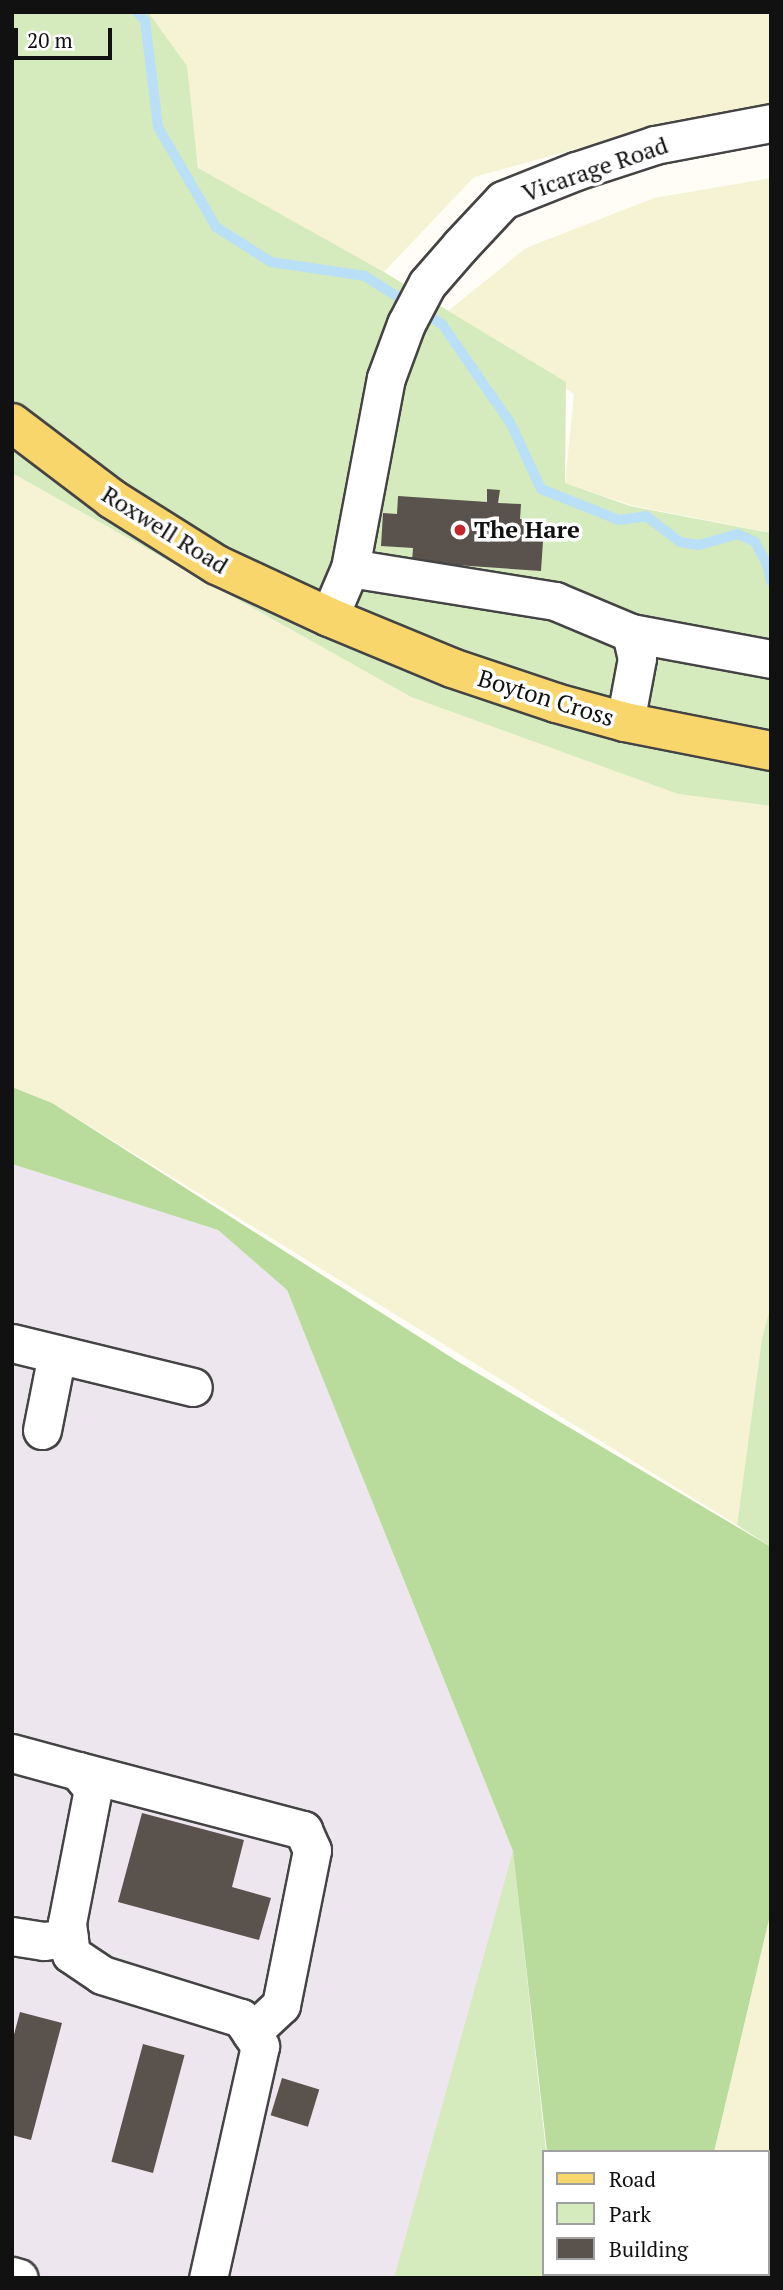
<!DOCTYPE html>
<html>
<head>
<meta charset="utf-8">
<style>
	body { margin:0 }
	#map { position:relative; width:783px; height:2290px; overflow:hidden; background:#fffdf5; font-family:"PT Serif",serif }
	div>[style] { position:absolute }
	.industrial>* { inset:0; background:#eee6ef }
	.farmland>* { inset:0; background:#f6f3d4 }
	.green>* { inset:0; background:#d5ebbd }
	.forest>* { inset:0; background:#b9dc9c; transform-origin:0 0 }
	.stream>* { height:10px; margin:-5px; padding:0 5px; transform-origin:5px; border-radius:5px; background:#b9e0f7 }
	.building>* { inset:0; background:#5a524d; transform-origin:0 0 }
	.roads { filter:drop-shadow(2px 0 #444) drop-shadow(-2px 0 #444) drop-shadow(0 2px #444) drop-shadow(0 -2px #444) }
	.minor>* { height:37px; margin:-18.5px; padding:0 18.5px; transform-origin:18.5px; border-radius:18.5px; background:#fff }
	.major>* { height:38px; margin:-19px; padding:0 19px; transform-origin:19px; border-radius:19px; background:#f9d66b }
	.dots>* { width:19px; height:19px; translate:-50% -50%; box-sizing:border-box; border:4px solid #fff; border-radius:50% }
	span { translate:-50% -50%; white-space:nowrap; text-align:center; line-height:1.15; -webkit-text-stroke:7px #fff; paint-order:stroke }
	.street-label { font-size:24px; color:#111 }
	.poi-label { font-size:24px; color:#111; font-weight:700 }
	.left { translate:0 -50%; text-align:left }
	.frame { position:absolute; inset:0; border:14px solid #111; pointer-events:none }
	.legend { position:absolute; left:542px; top:2150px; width:228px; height:126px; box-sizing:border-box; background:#fff; border:2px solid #a0a0a0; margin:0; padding:9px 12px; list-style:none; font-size:21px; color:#111 }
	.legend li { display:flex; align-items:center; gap:14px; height:35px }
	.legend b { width:35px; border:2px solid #a0a0a0 }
	.scale { position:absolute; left:14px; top:28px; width:98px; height:32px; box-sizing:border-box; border:4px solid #111; border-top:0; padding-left:9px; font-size:21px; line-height:24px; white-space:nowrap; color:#111; -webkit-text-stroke:5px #fff; paint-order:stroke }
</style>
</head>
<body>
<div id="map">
	<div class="industrial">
		<i style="clip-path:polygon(12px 1164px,218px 1230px,287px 1290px,513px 1851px,546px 2152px,543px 2152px,543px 2274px,560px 2274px,561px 2278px,12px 2278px)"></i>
	</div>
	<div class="farmland">
		<i style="clip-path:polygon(147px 12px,771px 12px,771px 108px,664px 125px,474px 177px,384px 272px,201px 185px,192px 120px)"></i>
		<i style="clip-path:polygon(771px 178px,771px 533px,630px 505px,565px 483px,574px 394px,448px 311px,526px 248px,654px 198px)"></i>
		<i style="clip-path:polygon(12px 473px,411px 697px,678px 794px,771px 806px,771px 1305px,762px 1338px,737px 1525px,52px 1103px,12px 1087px)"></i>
		<i style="clip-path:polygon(771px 1911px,771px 2278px,685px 2278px,686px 2274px,767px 2274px,767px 2152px,714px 2152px)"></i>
	</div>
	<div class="green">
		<i style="clip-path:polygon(12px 12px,148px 12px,187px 66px,198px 168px,384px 272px,566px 382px,565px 483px,630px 506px,771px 533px,771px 806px,678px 794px,411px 697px,12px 473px)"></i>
		<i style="clip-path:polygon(771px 1305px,771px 1547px,737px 1525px,762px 1338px)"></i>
		<i style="clip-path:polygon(513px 1851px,546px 2152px,543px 2152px,543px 2274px,560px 2274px,561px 2278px,394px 2278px)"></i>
	</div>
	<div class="forest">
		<i style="clip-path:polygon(12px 1087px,52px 1103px,457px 1361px,771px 1547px,771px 1911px,714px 2152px,547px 2152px,513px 1851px,287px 1290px,218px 1230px,12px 1164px)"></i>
		<i style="left:560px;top:2274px;width:126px;height:4px"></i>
	</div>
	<div class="stream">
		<i style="left:137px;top:12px;width:12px;rotate:48deg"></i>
		<i style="left:145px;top:21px;width:107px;rotate:83deg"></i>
		<i style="left:158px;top:127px;width:116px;rotate:59.9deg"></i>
		<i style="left:216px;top:227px;width:65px;rotate:32.5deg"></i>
		<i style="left:271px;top:262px;width:95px;rotate:8.5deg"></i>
		<i style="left:365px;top:276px;width:52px;rotate:32.5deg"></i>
		<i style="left:421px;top:311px;width:25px;rotate:32deg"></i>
		<i style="left:442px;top:324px;width:121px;rotate:55.4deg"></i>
		<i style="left:511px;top:424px;width:72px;rotate:65.2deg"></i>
		<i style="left:541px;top:489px;width:84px;rotate:21.7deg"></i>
		<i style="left:619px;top:520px;width:27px;rotate:-8deg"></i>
		<i style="left:646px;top:516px;width:43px;rotate:37.4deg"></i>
		<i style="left:680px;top:542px;width:19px;rotate:9deg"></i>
		<i style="left:699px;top:545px;width:41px;rotate:-15.8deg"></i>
		<i style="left:738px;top:534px;width:19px;rotate:25deg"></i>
		<i style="left:755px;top:542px;width:26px;rotate:62deg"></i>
		<i style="left:767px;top:565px;width:17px;rotate:77deg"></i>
	</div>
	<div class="building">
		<i style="clip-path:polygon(487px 489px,500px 490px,498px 503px,521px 504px,520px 519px,538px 520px,537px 540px,543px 541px,541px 571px,412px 562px,413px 548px,381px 546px,383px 513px,397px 514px,398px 496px,487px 502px)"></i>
		<i style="clip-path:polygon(142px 1813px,244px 1840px,232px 1887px,271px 1898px,259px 1940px,118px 1902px)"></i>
		<i style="clip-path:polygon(20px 2012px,62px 2023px,31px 2140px,12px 2135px,12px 2042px)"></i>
		<i style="left:143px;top:2044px;width:43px;height:122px;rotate:15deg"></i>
		<i style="left:282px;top:2078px;width:39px;height:39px;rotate:17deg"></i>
	</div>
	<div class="roads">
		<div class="minor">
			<i style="left:350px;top:568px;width:208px;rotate:9.1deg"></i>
			<i style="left:555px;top:601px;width:82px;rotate:22.8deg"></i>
			<i style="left:631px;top:633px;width:26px;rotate:77deg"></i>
			<i style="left:637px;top:658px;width:65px;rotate:100.6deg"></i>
			<i style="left:329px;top:617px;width:53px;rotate:-66.8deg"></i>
			<i style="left:350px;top:568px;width:193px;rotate:-79.3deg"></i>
			<i style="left:386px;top:378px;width:58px;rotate:-69.7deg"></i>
			<i style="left:406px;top:324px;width:45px;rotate:-62.3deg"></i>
			<i style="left:427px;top:284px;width:50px;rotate:-49deg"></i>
			<i style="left:460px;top:246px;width:63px;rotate:-46.9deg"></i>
			<i style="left:503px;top:200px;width:79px;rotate:-21.7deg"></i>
			<i style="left:576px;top:171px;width:83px;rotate:-18.2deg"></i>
			<i style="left:655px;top:145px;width:118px;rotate:-10.7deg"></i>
			<i style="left:631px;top:633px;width:142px;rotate:10.5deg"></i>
			<i style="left:12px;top:1343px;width:186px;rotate:13.7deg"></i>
			<i style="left:42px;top:1430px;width:77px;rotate:-78.8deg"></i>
			<i style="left:12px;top:1753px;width:68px;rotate:15.3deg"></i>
			<i style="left:78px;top:1771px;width:23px;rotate:50deg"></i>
			<i style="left:93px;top:1789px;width:136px;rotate:101deg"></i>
			<i style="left:67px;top:1923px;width:31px;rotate:83deg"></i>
			<i style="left:71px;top:1954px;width:37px;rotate:34deg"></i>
			<i style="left:102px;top:1975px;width:145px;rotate:17.2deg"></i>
			<i style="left:241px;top:2018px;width:34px;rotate:56deg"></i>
			<i style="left:260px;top:2046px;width:238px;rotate:102.6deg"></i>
			<i style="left:78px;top:1771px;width:233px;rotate:14.7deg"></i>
			<i style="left:303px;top:1830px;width:22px;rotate:66deg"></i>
			<i style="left:312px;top:1850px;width:158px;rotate:101.3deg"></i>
			<i style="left:281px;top:2005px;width:41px;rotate:137deg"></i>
			<i style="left:12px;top:1936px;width:32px;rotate:9deg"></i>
			<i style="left:44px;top:1941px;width:25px;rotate:-7deg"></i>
			<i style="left:12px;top:2276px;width:7px;rotate:16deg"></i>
		</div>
		<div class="major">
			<i style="left:12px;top:423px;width:126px;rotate:37.2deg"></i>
			<i style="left:112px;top:499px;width:124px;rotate:32.2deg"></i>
			<i style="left:217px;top:565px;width:123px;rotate:24.9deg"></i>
			<i style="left:329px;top:617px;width:133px;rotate:22.5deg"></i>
			<i style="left:452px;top:668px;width:110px;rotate:18.6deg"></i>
			<i style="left:556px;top:703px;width:72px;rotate:15.4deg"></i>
			<i style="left:625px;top:722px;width:149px;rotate:11.2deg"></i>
		</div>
	</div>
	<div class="dots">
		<i style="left:460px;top:530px;background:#c4262e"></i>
	</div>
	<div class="street-label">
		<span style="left:595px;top:169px;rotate:-19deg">Vicarage Road</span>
		<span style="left:165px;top:530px;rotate:32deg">Roxwell Road</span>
		<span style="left:546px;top:698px;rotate:17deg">Boyton Cross</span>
	</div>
	<div class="poi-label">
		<span class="left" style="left:474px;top:530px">The Hare</span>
	</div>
	<div class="frame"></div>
	<ul class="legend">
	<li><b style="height:9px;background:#f9d66b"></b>Road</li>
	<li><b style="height:19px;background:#d5ebbd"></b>Park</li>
	<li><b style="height:19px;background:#5a524d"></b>Building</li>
	</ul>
	<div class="scale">20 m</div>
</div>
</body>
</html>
